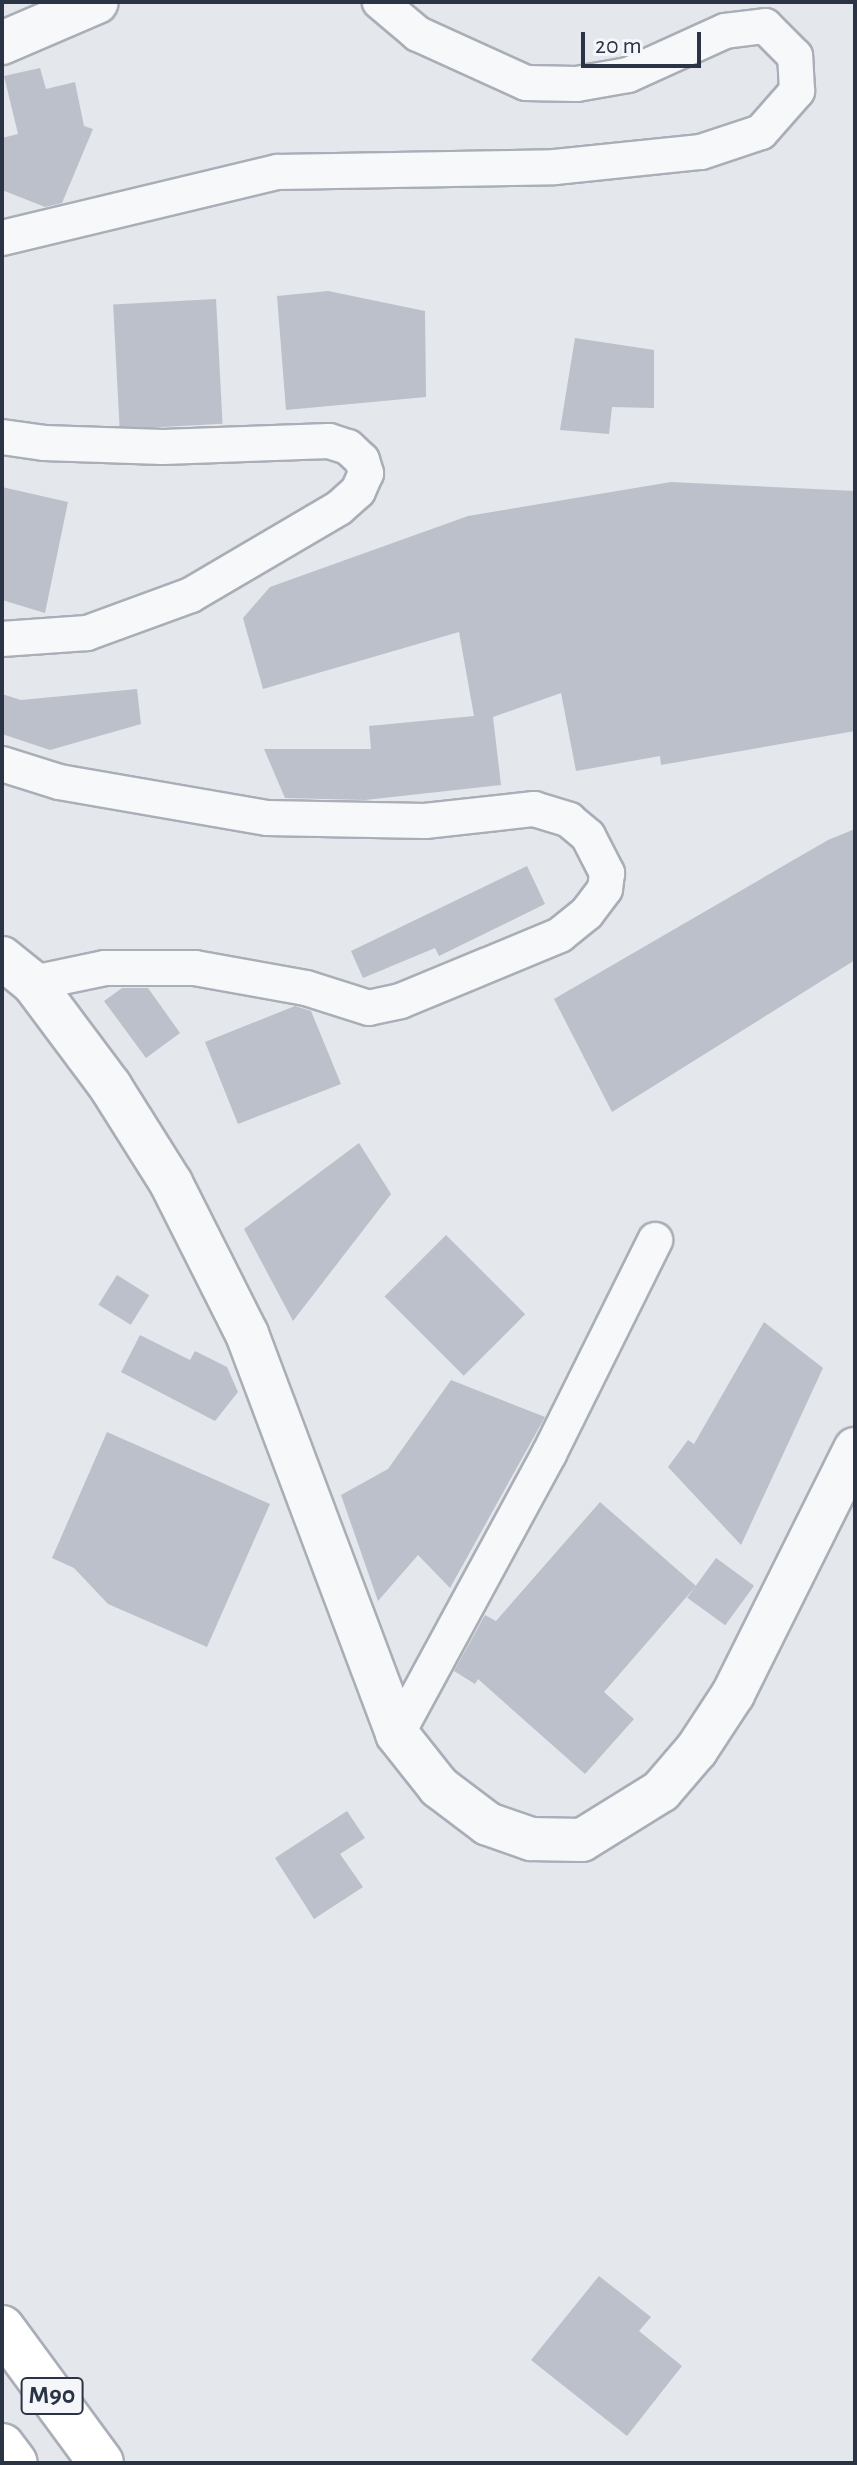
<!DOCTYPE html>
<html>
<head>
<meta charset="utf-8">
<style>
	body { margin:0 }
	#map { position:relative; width:857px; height:2465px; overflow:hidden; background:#e4e7ec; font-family:"Alegreya Sans",sans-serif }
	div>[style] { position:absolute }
	.building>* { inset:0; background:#bbc0ca; transform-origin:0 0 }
	.roads { filter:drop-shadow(2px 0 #a9aeb7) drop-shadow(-2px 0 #a9aeb7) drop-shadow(0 2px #a9aeb7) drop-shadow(0 -2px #a9aeb7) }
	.minor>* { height:34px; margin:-17px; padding:0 17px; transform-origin:17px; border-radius:17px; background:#f7f8fa }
	.tertiary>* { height:42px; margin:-21px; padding:0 21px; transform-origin:21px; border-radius:21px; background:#f7f8fa }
	.motorway>* { height:44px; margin:-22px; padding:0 22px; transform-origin:22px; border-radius:22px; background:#fff }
	span { translate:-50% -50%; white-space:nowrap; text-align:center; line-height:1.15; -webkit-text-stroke:6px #f4f6f9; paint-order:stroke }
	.shield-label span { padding:2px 6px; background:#f4f6f9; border:2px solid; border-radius:6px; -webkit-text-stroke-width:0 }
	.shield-label { font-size:26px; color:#2b3445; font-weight:700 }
	.frame { position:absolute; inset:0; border:4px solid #2b3445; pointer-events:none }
	.scale { position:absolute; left:581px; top:32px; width:120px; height:36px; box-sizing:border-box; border:4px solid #2b3445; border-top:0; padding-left:10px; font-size:24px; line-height:28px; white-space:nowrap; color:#2b3445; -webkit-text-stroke:6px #f4f6f9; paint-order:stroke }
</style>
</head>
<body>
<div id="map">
	<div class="building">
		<i style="clip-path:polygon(40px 68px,46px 89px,75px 82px,84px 126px,93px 129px,62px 203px,45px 207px,2px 190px,2px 138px,18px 134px,4px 76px)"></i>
		<i style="clip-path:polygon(328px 291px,425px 311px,426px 397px,286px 410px,277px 296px)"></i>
		<i style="left:216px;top:299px;width:125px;height:103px;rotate:87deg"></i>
		<i style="clip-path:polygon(575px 338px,654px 350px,654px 408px,612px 407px,609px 434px,560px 430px)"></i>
		<i style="clip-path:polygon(671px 482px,855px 491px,855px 731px,661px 765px,660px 756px,576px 771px,561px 693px,493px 717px,501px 785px,365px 800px,285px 798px,264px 749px,371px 749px,369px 726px,474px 716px,459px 632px,263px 689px,243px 618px,270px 587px,468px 516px)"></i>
		<i style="clip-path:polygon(2px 487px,68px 502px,45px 613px,2px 600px)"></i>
		<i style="clip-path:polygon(137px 689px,141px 724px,50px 750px,2px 734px,2px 694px,21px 700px)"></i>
		<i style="clip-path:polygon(855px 829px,855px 960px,612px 1112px,554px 999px,828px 840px)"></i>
		<i style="clip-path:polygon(527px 866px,545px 904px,439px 956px,435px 948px,363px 978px,351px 951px)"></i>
		<i style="clip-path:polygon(122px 988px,148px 988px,180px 1033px,146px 1058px,104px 1001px)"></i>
		<i style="clip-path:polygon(295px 1006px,311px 1011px,341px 1084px,238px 1124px,205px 1042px)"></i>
		<i style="clip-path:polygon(359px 1143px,391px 1194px,293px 1321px,244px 1229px)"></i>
		<i style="left:446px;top:1235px;width:112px;height:87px;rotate:45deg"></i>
		<i style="left:117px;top:1275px;width:38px;height:35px;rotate:32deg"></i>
		<i style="clip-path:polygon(764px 1322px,823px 1368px,741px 1545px,668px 1467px,688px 1440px,694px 1444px)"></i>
		<i style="clip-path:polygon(140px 1335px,190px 1360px,195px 1351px,227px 1367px,238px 1392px,215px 1421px,121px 1372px)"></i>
		<i style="clip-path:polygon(451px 1380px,545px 1417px,450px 1588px,418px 1555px,378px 1601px,341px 1495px,388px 1469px)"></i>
		<i style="clip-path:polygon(107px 1432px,270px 1504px,207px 1647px,108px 1604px,74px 1568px,52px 1558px)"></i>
		<i style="clip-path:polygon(600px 1502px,696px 1586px,604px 1692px,634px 1719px,585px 1774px,478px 1679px,475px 1684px,454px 1671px,485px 1615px,496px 1621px)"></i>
		<i style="left:716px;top:1558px;width:47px;height:49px;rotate:36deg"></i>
		<i style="clip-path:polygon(347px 1811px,365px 1838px,340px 1854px,363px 1887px,314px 1919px,275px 1858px)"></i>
		<i style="clip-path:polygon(599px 2276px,651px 2317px,639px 2331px,682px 2366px,627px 2436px,531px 2360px)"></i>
	</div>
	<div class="roads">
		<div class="minor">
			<i style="left:2px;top:238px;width:283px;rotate:-13.5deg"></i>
			<i style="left:277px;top:172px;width:278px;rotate:-1deg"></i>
			<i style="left:555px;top:167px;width:147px;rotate:-5.9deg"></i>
			<i style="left:701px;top:152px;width:63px;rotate:-18.4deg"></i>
			<i style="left:761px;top:132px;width:55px;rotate:-48.7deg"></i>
			<i style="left:797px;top:91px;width:35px;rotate:-93deg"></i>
			<i style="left:795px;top:56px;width:42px;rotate:-135deg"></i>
			<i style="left:765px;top:26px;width:40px;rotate:172.9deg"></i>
			<i style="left:725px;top:31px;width:107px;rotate:155.6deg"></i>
			<i style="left:628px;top:75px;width:52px;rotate:170deg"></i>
			<i style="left:577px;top:84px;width:51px;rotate:-178.9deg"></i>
			<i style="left:526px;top:83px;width:119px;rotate:-155.6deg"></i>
			<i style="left:418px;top:34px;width:50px;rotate:-139.9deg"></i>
			<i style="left:2px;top:437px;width:42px;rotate:8.1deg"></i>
			<i style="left:44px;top:443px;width:119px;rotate:1.9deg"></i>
			<i style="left:163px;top:447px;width:166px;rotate:-2.1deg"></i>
			<i style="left:329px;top:441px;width:20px;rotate:18deg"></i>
			<i style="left:348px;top:447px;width:19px;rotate:43deg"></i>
			<i style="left:362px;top:460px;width:14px;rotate:73deg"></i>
			<i style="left:366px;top:473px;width:20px;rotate:114deg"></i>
			<i style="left:358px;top:491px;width:25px;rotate:138deg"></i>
			<i style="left:339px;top:508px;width:172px;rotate:149.6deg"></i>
			<i style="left:191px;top:595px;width:111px;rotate:159.9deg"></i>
			<i style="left:87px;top:633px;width:85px;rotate:176deg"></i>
			<i style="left:2px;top:764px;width:60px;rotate:17.5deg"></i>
			<i style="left:59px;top:782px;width:211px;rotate:9.8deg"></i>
			<i style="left:267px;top:818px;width:158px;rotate:1.1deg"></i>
			<i style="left:425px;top:821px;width:110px;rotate:-6.3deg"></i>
			<i style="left:534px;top:809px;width:37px;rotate:17deg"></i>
			<i style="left:569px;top:820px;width:25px;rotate:40deg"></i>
			<i style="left:588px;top:836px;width:42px;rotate:62.8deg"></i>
			<i style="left:607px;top:873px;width:16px;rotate:97deg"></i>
			<i style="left:605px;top:889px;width:30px;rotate:127deg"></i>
			<i style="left:587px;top:913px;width:35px;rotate:141deg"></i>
			<i style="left:560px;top:935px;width:172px;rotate:157.5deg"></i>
			<i style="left:401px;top:1001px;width:33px;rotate:168deg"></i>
			<i style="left:369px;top:1008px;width:66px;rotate:-162.4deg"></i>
			<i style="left:306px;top:988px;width:113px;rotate:-169.8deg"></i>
			<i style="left:195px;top:968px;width:90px;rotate:180deg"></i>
			<i style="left:105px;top:968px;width:74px;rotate:168.2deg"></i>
			<i style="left:397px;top:1734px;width:319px;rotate:-61.5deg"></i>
			<i style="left:549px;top:1454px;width:239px;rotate:-63.6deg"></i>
		</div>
		<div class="tertiary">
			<i style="left:2px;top:43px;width:103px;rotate:-23.3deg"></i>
			<i style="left:2px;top:958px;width:40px;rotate:39deg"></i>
			<i style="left:33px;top:983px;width:129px;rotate:53.2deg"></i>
			<i style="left:110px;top:1086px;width:115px;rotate:57.8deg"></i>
			<i style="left:171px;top:1183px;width:169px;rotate:63.3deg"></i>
			<i style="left:247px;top:1334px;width:427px;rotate:69.4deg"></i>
			<i style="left:397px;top:1734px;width:68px;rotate:51.6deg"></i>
			<i style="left:439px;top:1787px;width:61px;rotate:37.1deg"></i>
			<i style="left:488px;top:1824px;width:46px;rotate:19.2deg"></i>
			<i style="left:531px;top:1839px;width:51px;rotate:1.1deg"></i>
			<i style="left:582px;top:1840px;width:93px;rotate:-31.8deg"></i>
			<i style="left:661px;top:1791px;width:55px;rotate:-49.4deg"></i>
			<i style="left:697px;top:1749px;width:66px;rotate:-56.8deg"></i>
			<i style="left:733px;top:1694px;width:274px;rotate:-63.5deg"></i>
		</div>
		<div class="motorway">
			<i style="left:2px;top:2328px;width:167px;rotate:53.7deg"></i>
			<i style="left:2px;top:2446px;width:21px;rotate:53deg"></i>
		</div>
	</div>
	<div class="shield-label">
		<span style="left:52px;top:2396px">M90</span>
	</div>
	<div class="frame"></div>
	<div class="scale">20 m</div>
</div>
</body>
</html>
